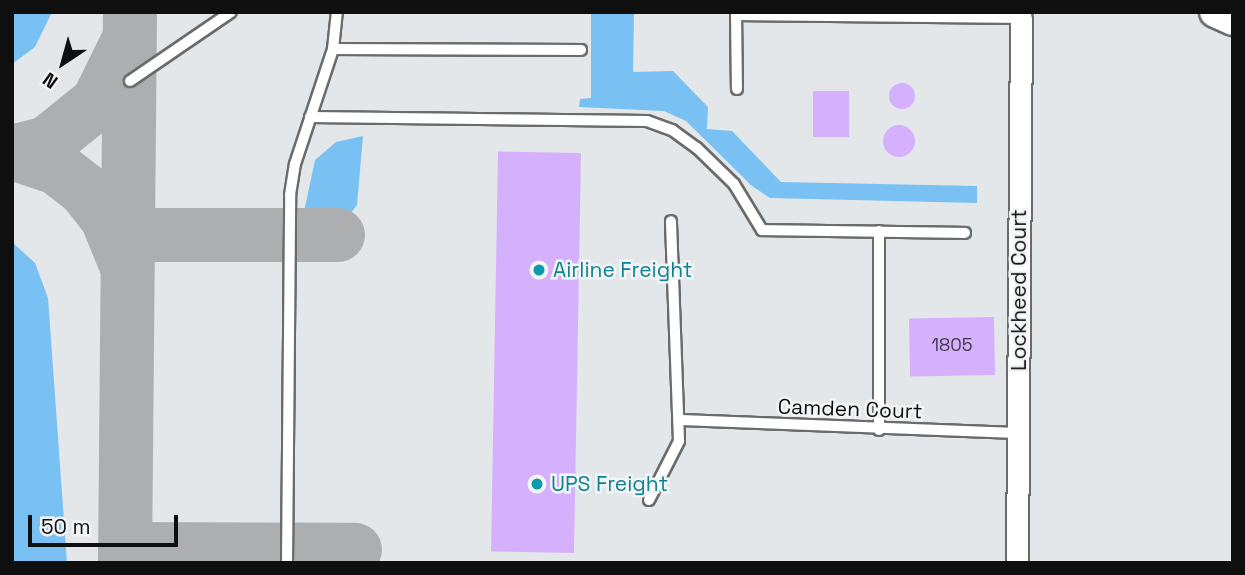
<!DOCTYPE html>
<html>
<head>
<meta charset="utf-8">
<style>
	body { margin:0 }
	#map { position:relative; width:1245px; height:575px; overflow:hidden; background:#e4e7e9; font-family:"Space Grotesk",sans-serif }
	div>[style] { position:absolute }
	.green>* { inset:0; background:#79c1f3 }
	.taxiway>* { height:54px; margin:-27px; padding:0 27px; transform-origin:27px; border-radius:27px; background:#acaeb0 }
	.building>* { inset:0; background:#d5b1fd; transform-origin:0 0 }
	.round { border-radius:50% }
	.roads { filter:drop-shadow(2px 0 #696b6d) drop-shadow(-2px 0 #696b6d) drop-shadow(0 2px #696b6d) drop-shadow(0 -2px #696b6d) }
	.service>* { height:10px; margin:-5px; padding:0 5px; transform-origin:5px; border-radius:5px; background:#fff }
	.minor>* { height:21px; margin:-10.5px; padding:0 10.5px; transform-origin:10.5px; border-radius:10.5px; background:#fff }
	.secondary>* { height:30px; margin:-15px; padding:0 15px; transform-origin:15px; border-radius:15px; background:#fff }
	.dots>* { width:19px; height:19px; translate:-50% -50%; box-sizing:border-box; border:4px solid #f2f4f6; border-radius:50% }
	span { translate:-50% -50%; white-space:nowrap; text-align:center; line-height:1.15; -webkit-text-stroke:5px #f2f4f6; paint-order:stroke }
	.number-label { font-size:18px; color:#40384b }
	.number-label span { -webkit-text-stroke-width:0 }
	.culture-label { font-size:21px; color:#0d838f }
	.left { translate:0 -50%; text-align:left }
	.street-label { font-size:21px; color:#0f0f10 }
	.frame { position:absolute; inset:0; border:14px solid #0f0f10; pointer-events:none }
	.north { position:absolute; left:28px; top:28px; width:70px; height:70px; -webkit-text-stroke:5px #f2f4f6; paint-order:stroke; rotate:216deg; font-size:19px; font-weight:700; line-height:28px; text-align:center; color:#0f0f10 }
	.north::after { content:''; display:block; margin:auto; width:24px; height:32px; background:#0f0f10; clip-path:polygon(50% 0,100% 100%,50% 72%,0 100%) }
	.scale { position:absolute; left:28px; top:515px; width:150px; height:32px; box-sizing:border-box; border:4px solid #0f0f10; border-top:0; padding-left:9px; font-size:21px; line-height:24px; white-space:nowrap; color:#0f0f10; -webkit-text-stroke:5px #f2f4f6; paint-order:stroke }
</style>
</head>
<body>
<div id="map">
	<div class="green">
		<i style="clip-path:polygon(12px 12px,52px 12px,35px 47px,12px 64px)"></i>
		<i style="clip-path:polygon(591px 12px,634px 12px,633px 72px,673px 71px,708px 107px,707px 129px,732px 131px,781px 182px,977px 186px,977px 203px,770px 198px,752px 186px,686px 121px,664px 111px,579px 107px,580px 99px,591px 98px)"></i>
		<i style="clip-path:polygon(363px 136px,357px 205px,350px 214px,304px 212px,315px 160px,336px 142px)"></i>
		<i style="clip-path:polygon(12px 242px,35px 263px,48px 298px,67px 563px,12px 563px)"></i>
	</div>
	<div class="taxiway">
		<i style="left:12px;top:152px;width:36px;rotate:-14deg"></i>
		<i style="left:47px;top:143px;width:65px;rotate:-38.8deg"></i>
		<i style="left:98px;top:102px;width:66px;rotate:-63.8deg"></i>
		<i style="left:12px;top:153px;width:47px;rotate:18.4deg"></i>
		<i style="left:57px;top:168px;width:36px;rotate:38deg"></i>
		<i style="left:85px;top:190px;width:36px;rotate:52deg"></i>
		<i style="left:107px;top:218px;width:48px;rotate:67.8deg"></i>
		<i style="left:128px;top:235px;width:210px"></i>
		<i style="left:125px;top:549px;width:230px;rotate:0.2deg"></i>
		<i style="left:125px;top:563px;width:551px;rotate:-89.48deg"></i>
	</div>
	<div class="building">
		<i class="round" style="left:889px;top:83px;width:26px;height:26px"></i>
		<i style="left:813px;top:91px;width:36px;height:46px"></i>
		<i class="round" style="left:883px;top:125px;width:32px;height:32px"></i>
		<i style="left:581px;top:153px;width:400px;height:83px;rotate:91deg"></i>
		<i style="left:994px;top:317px;width:58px;height:85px;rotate:89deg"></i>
	</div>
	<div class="roads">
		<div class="service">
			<i style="left:736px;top:12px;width:77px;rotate:89.3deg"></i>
			<i style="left:736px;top:15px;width:285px;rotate:0.6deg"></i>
			<i style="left:333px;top:49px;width:248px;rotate:0.2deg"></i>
			<i style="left:130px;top:81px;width:122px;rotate:-34.3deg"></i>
			<i style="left:310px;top:117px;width:337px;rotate:0.7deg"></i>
			<i style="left:647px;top:121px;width:27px;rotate:20deg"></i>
			<i style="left:672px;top:130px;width:31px;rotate:36deg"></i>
			<i style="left:697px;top:148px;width:52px;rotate:44.2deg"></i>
			<i style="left:734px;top:184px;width:54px;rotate:58.7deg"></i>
			<i style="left:762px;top:230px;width:203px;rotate:0.8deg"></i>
			<i style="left:879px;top:231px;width:199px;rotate:90deg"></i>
			<i style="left:680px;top:420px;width:338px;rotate:2.2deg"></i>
			<i style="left:649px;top:500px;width:66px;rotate:-63deg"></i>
			<i style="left:679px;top:441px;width:220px;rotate:-92.1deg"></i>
			<i style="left:287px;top:563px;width:368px;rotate:-89.5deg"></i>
			<i style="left:290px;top:195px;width:31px;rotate:-81deg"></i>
			<i style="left:295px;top:164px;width:121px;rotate:-71.7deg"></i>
			<i style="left:333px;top:49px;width:37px;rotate:-84deg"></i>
		</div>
		<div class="minor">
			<i style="left:1017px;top:563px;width:545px;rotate:-89.58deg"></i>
		</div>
		<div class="secondary">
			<i style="left:1215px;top:12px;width:20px;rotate:24deg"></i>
		</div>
	</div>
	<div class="dots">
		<i style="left:539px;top:270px;background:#0f9aa8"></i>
		<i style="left:537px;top:484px;background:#0f9aa8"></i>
	</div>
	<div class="number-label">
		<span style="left:952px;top:345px">1805</span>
	</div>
	<div class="culture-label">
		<span class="left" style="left:553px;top:270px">Airline Freight</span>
		<span class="left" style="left:551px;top:484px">UPS Freight</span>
	</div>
	<div class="street-label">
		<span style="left:1019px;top:290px;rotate:-90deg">Lockheed Court</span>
		<span style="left:850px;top:409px;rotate:2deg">Camden Court</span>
	</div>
	<div class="frame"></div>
	<div class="north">N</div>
	<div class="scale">50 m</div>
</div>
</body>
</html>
